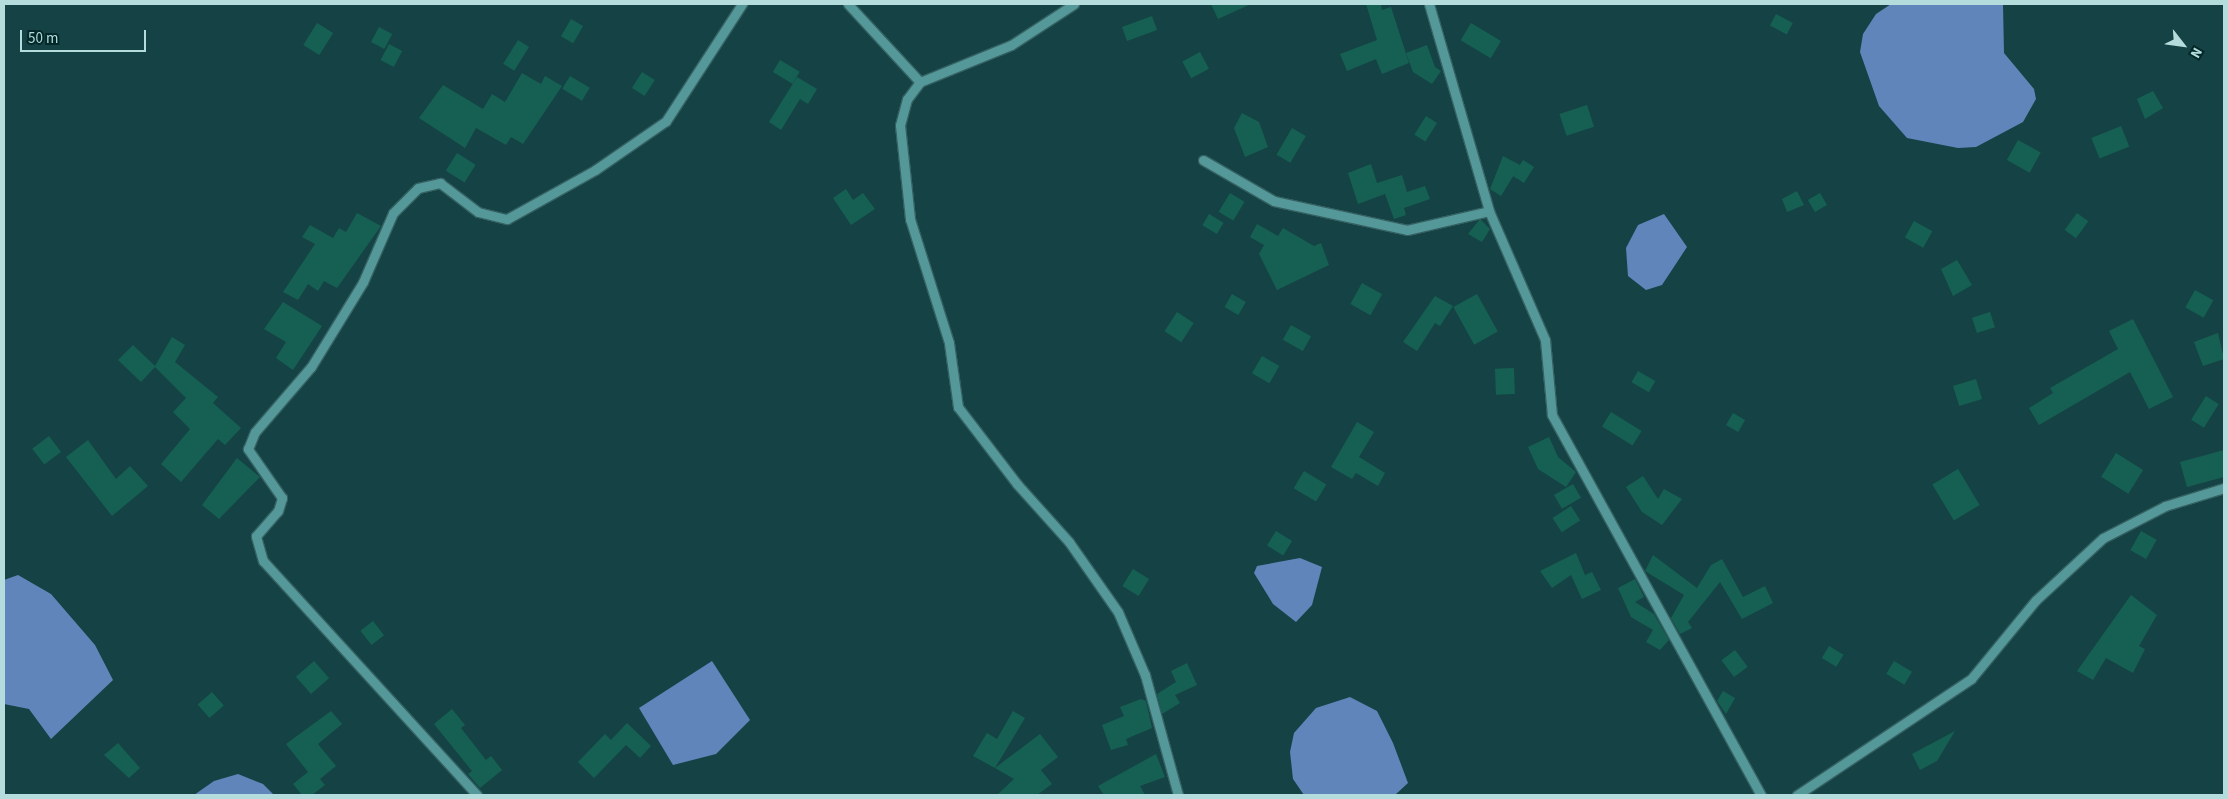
<!DOCTYPE html>
<html>
<head>
<meta charset="utf-8">
<style>
	body { margin:0 }
	#map { position:relative; width:2228px; height:799px; overflow:hidden; background:#154244; font-family:"Source Sans 3",sans-serif }
	div>[style] { position:absolute }
	.water>* { inset:0; background:#6085bb }
	.building>* { inset:0; background:#166053; transform-origin:0 0 }
	.roads { filter:drop-shadow(1px 0 #356162) drop-shadow(-1px 0 #356162) drop-shadow(0 1px #356162) drop-shadow(0 -1px #356162) }
	.minor>* { height:9px; margin:-4.5px; padding:0 4.5px; transform-origin:4.5px; border-radius:4.5px; background:#55989a }
	span { translate:-50% -50%; white-space:nowrap; text-align:center; line-height:1.15; -webkit-text-stroke:5px #032829; paint-order:stroke }
	.frame { position:absolute; inset:0; border:5px solid #b5dcdc; pointer-events:none }
	.north { position:absolute; left:2158px; top:20px; width:50px; height:50px; -webkit-text-stroke:4px #032829; paint-order:stroke; rotate:120deg; font-size:14px; font-weight:700; line-height:20px; text-align:center; color:#b5dcdc }
	.north::after { content:''; display:block; margin:auto; width:18px; height:22px; background:#b5dcdc; clip-path:polygon(50% 0,100% 100%,50% 72%,0 100%) }
	.scale { position:absolute; left:20px; top:30px; width:126px; height:22px; box-sizing:border-box; border:2px solid #b5dcdc; border-top:0; padding-left:6px; font-size:15px; line-height:18px; white-space:nowrap; color:#b5dcdc; -webkit-text-stroke:4px #032829; paint-order:stroke }
</style>
</head>
<body>
<div id="map">
	<div class="water">
		<i style="clip-path:polygon(1891px 4px,2003px 4px,2004px 53px,2034px 89px,2036px 99px,2023px 122px,1976px 147px,1958px 148px,1907px 138px,1879px 106px,1860px 52px,1863px 34px,1876px 14px)"></i>
		<i style="clip-path:polygon(1664px 214px,1687px 247px,1662px 285px,1646px 290px,1628px 276px,1626px 248px,1638px 225px)"></i>
		<i style="clip-path:polygon(1300px 558px,1322px 567px,1312px 605px,1296px 622px,1273px 604px,1254px 573px,1257px 566px)"></i>
		<i style="clip-path:polygon(18px 575px,51px 594px,95px 645px,113px 680px,51px 739px,29px 709px,4px 704px,4px 580px)"></i>
		<i style="clip-path:polygon(712px 661px,750px 720px,716px 754px,673px 765px,639px 708px)"></i>
		<i style="clip-path:polygon(1350px 697px,1377px 711px,1393px 743px,1408px 783px,1395px 795px,1304px 795px,1293px 779px,1290px 752px,1294px 733px,1316px 708px)"></i>
		<i style="clip-path:polygon(238px 774px,263px 784px,274px 795px,194px 795px,214px 781px)"></i>
	</div>
	<div class="building">
		<i style="clip-path:polygon(1211px 4px,1251px 4px,1218px 19px)"></i>
		<i style="clip-path:polygon(1366px 4px,1381px 4px,1382px 10px,1391px 7px,1409px 63px,1382px 74px,1376px 59px,1347px 71px,1340px 54px,1377px 40px)"></i>
		<i style="left:1776px;top:14px;width:19px;height:13px;rotate:28deg"></i>
		<i style="left:1152px;top:16px;width:15px;height:32px;rotate:70deg"></i>
		<i style="left:571px;top:19px;width:14px;height:20px;rotate:30deg"></i>
		<i style="left:317px;top:23px;width:19px;height:26px;rotate:32deg"></i>
		<i style="left:1471px;top:23px;width:35px;height:20px;rotate:31deg"></i>
		<i style="left:379px;top:27px;width:15px;height:17px;rotate:28deg"></i>
		<i style="left:518px;top:40px;width:13px;height:28px;rotate:32deg"></i>
		<i style="left:389px;top:44px;width:15px;height:18px;rotate:28deg"></i>
		<i style="clip-path:polygon(1427px 45px,1435px 67px,1441px 71px,1432px 84px,1413px 72px,1406px 53px)"></i>
		<i style="left:1200px;top:52px;width:19px;height:20px;rotate:62deg"></i>
		<i style="left:780px;top:60px;width:23px;height:14px;rotate:31deg"></i>
		<i style="left:642px;top:72px;width:15px;height:19px;rotate:32deg"></i>
		<i style="clip-path:polygon(522px 73px,541px 84px,545px 76px,562px 86px,523px 144px,511px 137px,506px 145px,476px 128px,465px 148px,419px 118px,443px 85px,483px 109px,492px 94px,505px 102px)"></i>
		<i style="left:570px;top:76px;width:23px;height:15px;rotate:31deg"></i>
		<i style="clip-path:polygon(797px 77px,817px 89px,808px 104px,800px 99px,781px 130px,769px 122px)"></i>
		<i style="clip-path:polygon(2153px 91px,2163px 108px,2145px 119px,2137px 99px)"></i>
		<i style="left:1587px;top:105px;width:23px;height:29px;rotate:72deg"></i>
		<i style="clip-path:polygon(1242px 113px,1259px 122px,1268px 147px,1245px 157px,1234px 128px)"></i>
		<i style="left:1426px;top:116px;width:13px;height:22px;rotate:32deg"></i>
		<i style="left:2121px;top:126px;width:22px;height:32px;rotate:68deg"></i>
		<i style="left:1292px;top:128px;width:16px;height:31px;rotate:30deg"></i>
		<i style="left:2018px;top:140px;width:26px;height:23px;rotate:29deg"></i>
		<i style="left:457px;top:153px;width:22px;height:21px;rotate:32deg"></i>
		<i style="clip-path:polygon(1503px 156px,1520px 165px,1501px 196px,1490px 189px)"></i>
		<i style="left:1523px;top:160px;width:13px;height:19px;rotate:32deg"></i>
		<i style="clip-path:polygon(1371px 164px,1377px 183px,1402px 175px,1407px 192px,1425px 186px,1430px 199px,1404px 208px,1406px 215px,1394px 219px,1385px 194px,1358px 204px,1348px 173px)"></i>
		<i style="clip-path:polygon(846px 189px,853px 200px,863px 193px,875px 209px,851px 225px,833px 198px)"></i>
		<i style="clip-path:polygon(1797px 191px,1804px 205px,1787px 212px,1782px 199px)"></i>
		<i style="left:1230px;top:193px;width:17px;height:22px;rotate:31deg"></i>
		<i style="left:1820px;top:193px;width:14px;height:14px;rotate:60deg"></i>
		<i style="clip-path:polygon(357px 213px,381px 226px,337px 288px,324px 281px,318px 291px,308px 284px,298px 300px,283px 292px,315px 244px,302px 237px,310px 225px,333px 238px,339px 228px,346px 232px)"></i>
		<i style="left:2077px;top:213px;width:14px;height:21px;rotate:36deg"></i>
		<i style="left:1209px;top:214px;width:17px;height:13px;rotate:31deg"></i>
		<i style="clip-path:polygon(1480px 219px,1490px 229px,1482px 242px,1468px 234px)"></i>
		<i style="left:1914px;top:221px;width:21px;height:19px;rotate:29deg"></i>
		<i style="clip-path:polygon(1257px 224px,1278px 236px,1283px 228px,1314px 246px,1321px 243px,1329px 265px,1277px 290px,1259px 254px,1264px 245px,1250px 237px)"></i>
		<i style="clip-path:polygon(1957px 260px,1972px 285px,1953px 296px,1941px 269px)"></i>
		<i style="left:1362px;top:283px;width:23px;height:24px;rotate:29deg"></i>
		<i style="left:2195px;top:290px;width:21px;height:20px;rotate:29deg"></i>
		<i style="left:1232px;top:294px;width:16px;height:15px;rotate:30deg"></i>
		<i style="left:1477px;top:294px;width:43px;height:27px;rotate:61deg"></i>
		<i style="clip-path:polygon(1435px 296px,1453px 306px,1440px 326px,1435px 323px,1417px 351px,1403px 342px)"></i>
		<i style="clip-path:polygon(283px 302px,322px 326px,293px 370px,276px 358px,286px 342px,264px 329px)"></i>
		<i style="left:1177px;top:312px;width:20px;height:23px;rotate:33deg"></i>
		<i style="left:1990px;top:312px;width:16px;height:19px;rotate:72deg"></i>
		<i style="clip-path:polygon(2133px 319px,2173px 397px,2149px 409px,2130px 372px,2039px 425px,2029px 408px,2053px 393px,2050px 388px,2118px 349px,2109px 331px)"></i>
		<i style="left:1291px;top:325px;width:23px;height:17px;rotate:29deg"></i>
		<i style="clip-path:polygon(2218px 333px,2224px 359px,2203px 366px,2194px 342px)"></i>
		<i style="clip-path:polygon(172px 337px,185px 345px,175px 362px,218px 397px,213px 403px,241px 428px,225px 445px,218px 439px,181px 482px,161px 464px,190px 429px,173px 412px,186px 398px,155px 367px,141px 382px,118px 360px,133px 345px,155px 366px)"></i>
		<i style="left:1262px;top:356px;width:20px;height:20px;rotate:30deg"></i>
		<i style="left:1514px;top:368px;width:26px;height:19px;rotate:88deg"></i>
		<i style="left:1638px;top:371px;width:20px;height:13px;rotate:30deg"></i>
		<i style="left:1976px;top:379px;width:21px;height:24px;rotate:73deg"></i>
		<i style="left:2206px;top:396px;width:15px;height:28px;rotate:32deg"></i>
		<i style="left:1611px;top:412px;width:36px;height:17px;rotate:32deg"></i>
		<i style="left:1733px;top:413px;width:14px;height:14px;rotate:30deg"></i>
		<i style="clip-path:polygon(1357px 422px,1374px 432px,1359px 457px,1385px 473px,1378px 486px,1356px 473px,1352px 479px,1331px 467px)"></i>
		<i style="left:49px;top:436px;width:20px;height:21px;rotate:53deg"></i>
		<i style="clip-path:polygon(1549px 437px,1558px 457px,1576px 472px,1566px 487px,1538px 469px,1528px 447px)"></i>
		<i style="clip-path:polygon(88px 440px,116px 479px,130px 466px,148px 486px,112px 516px,66px 457px)"></i>
		<i style="clip-path:polygon(2224px 450px,2224px 477px,2187px 487px,2180px 462px)"></i>
		<i style="left:2116px;top:453px;width:32px;height:28px;rotate:32deg"></i>
		<i style="clip-path:polygon(237px 458px,260px 477px,219px 519px,202px 505px)"></i>
		<i style="left:1958px;top:469px;width:42px;height:30px;rotate:59deg"></i>
		<i style="left:1304px;top:471px;width:26px;height:20px;rotate:31deg"></i>
		<i style="clip-path:polygon(1643px 476px,1658px 499px,1664px 489px,1682px 499px,1662px 525px,1642px 512px,1626px 487px)"></i>
		<i style="left:1573px;top:484px;width:16px;height:22px;rotate:60deg"></i>
		<i style="left:1571px;top:506px;width:17px;height:22px;rotate:57deg"></i>
		<i style="left:1276px;top:531px;width:19px;height:17px;rotate:32deg"></i>
		<i style="left:2141px;top:531px;width:18px;height:22px;rotate:29deg"></i>
		<i style="clip-path:polygon(1576px 553px,1585px 575px,1592px 572px,1601px 590px,1582px 599px,1571px 575px,1552px 588px,1540px 571px)"></i>
		<i style="clip-path:polygon(1653px 555px,1697px 588px,1711px 565px,1722px 559px,1743px 597px,1765px 586px,1773px 603px,1742px 619px,1720px 582px,1688px 622px,1692px 628px,1680px 634px,1671px 618px,1684px 595px,1645px 571px)"></i>
		<i style="left:1133px;top:569px;width:19px;height:20px;rotate:32deg"></i>
		<i style="clip-path:polygon(1635px 579px,1644px 597px,1635px 602px,1654px 614px,1669px 640px,1660px 650px,1646px 642px,1653px 630px,1631px 617px,1618px 588px)"></i>
		<i style="clip-path:polygon(2131px 595px,2157px 615px,2139px 646px,2145px 649px,2133px 673px,2106px 658px,2093px 680px,2077px 671px)"></i>
		<i style="left:373px;top:621px;width:18px;height:16px;rotate:52deg"></i>
		<i style="left:1829px;top:646px;width:17px;height:14px;rotate:31deg"></i>
		<i style="left:1735px;top:650px;width:21px;height:17px;rotate:53deg"></i>
		<i style="left:314px;top:661px;width:23px;height:24px;rotate:49deg"></i>
		<i style="left:1894px;top:661px;width:21px;height:15px;rotate:31deg"></i>
		<i style="clip-path:polygon(1187px 663px,1197px 685px,1175px 695px,1180px 703px,1162px 714px,1157px 694px,1176px 682px,1171px 671px)"></i>
		<i style="clip-path:polygon(1723px 691px,1735px 698px,1726px 714px,1717px 701px)"></i>
		<i style="left:212px;top:692px;width:18px;height:19px;rotate:49deg"></i>
		<i style="clip-path:polygon(1141px 699px,1146px 701px,1152px 728px,1126px 739px,1128px 745px,1111px 750px,1102px 725px,1124px 716px,1120px 707px)"></i>
		<i style="clip-path:polygon(452px 709px,465px 725px,461px 728px,486px 760px,491px 756px,502px 770px,480px 788px,468px 774px,472px 771px,434px 724px)"></i>
		<i style="clip-path:polygon(331px 711px,342px 724px,318px 744px,336px 766px,320px 779px,325px 785px,312px 795px,302px 795px,293px 784px,308px 772px,286px 744px)"></i>
		<i style="clip-path:polygon(1013px 711px,1025px 718px,995px 768px,973px 756px,987px 733px,997px 739px)"></i>
		<i style="clip-path:polygon(627px 723px,651px 746px,640px 758px,626px 745px,594px 778px,578px 762px,605px 734px,611px 740px)"></i>
		<i style="clip-path:polygon(1955px 731px,1937px 761px,1920px 770px,1912px 754px)"></i>
		<i style="clip-path:polygon(1040px 734px,1058px 757px,1041px 770px,1052px 784px,1037px 795px,997px 795px,1014px 779px,995px 768px)"></i>
		<i style="clip-path:polygon(118px 743px,140px 768px,129px 778px,104px 755px)"></i>
		<i style="clip-path:polygon(1156px 754px,1165px 777px,1140px 786px,1145px 795px,1104px 795px,1098px 786px)"></i>
	</div>
	<div class="roads">
		<div class="minor">
			<i style="left:848px;top:4px;width:106px;rotate:47.3deg"></i>
			<i style="left:1074px;top:4px;width:75px;rotate:146.9deg"></i>
			<i style="left:1011px;top:45px;width:98px;rotate:157.9deg"></i>
			<i style="left:920px;top:82px;width:21px;rotate:127deg"></i>
			<i style="left:907px;top:99px;width:27px;rotate:105deg"></i>
			<i style="left:900px;top:125px;width:95px;rotate:83.9deg"></i>
			<i style="left:910px;top:219px;width:130px;rotate:72.5deg"></i>
			<i style="left:949px;top:343px;width:65px;rotate:82deg"></i>
			<i style="left:958px;top:407px;width:97px;rotate:52.5deg"></i>
			<i style="left:1017px;top:484px;width:78px;rotate:48.1deg"></i>
			<i style="left:1069px;top:542px;width:85px;rotate:55deg"></i>
			<i style="left:1118px;top:612px;width:69px;rotate:66.8deg"></i>
			<i style="left:1145px;top:675px;width:124px;rotate:74.6deg"></i>
			<i style="left:1429px;top:4px;width:216px;rotate:73.8deg"></i>
			<i style="left:1489px;top:211px;width:141px;rotate:66.5deg"></i>
			<i style="left:1545px;top:340px;width:75px;rotate:84.7deg"></i>
			<i style="left:1552px;top:415px;width:434px;rotate:61.2deg"></i>
			<i style="left:1203px;top:160px;width:82px;rotate:30deg"></i>
			<i style="left:1274px;top:201px;width:136px;rotate:12.3deg"></i>
			<i style="left:1407px;top:230px;width:84px;rotate:-13deg"></i>
			<i style="left:477px;top:795px;width:317px;rotate:-132.4deg"></i>
			<i style="left:263px;top:561px;width:26px;rotate:-106deg"></i>
			<i style="left:256px;top:536px;width:33px;rotate:-49deg"></i>
			<i style="left:278px;top:511px;width:14px;rotate:-73deg"></i>
			<i style="left:282px;top:498px;width:60px;rotate:-124.8deg"></i>
			<i style="left:248px;top:449px;width:18px;rotate:-68deg"></i>
			<i style="left:255px;top:432px;width:86px;rotate:-49.3deg"></i>
			<i style="left:311px;top:367px;width:100px;rotate:-58.5deg"></i>
			<i style="left:363px;top:282px;width:75px;rotate:-66.5deg"></i>
			<i style="left:393px;top:213px;width:35px;rotate:-45deg"></i>
			<i style="left:418px;top:188px;width:23px;rotate:-13deg"></i>
			<i style="left:440px;top:183px;width:48px;rotate:37.3deg"></i>
			<i style="left:478px;top:212px;width:30px;rotate:14deg"></i>
			<i style="left:507px;top:219px;width:101px;rotate:-29.1deg"></i>
			<i style="left:595px;top:170px;width:86px;rotate:-34.6deg"></i>
			<i style="left:666px;top:121px;width:140px;rotate:-57deg"></i>
			<i style="left:1797px;top:795px;width:209px;rotate:-33.7deg"></i>
			<i style="left:1971px;top:679px;width:102px;rotate:-50.6deg"></i>
			<i style="left:2036px;top:600px;width:91px;rotate:-42.8deg"></i>
			<i style="left:2103px;top:538px;width:70px;rotate:-27.3deg"></i>
			<i style="left:2165px;top:506px;width:62px;rotate:-17deg"></i>
		</div>
	</div>
	<div class="frame"></div>
	<div class="north">N</div>
	<div class="scale">50 m</div>
</div>
</body>
</html>
